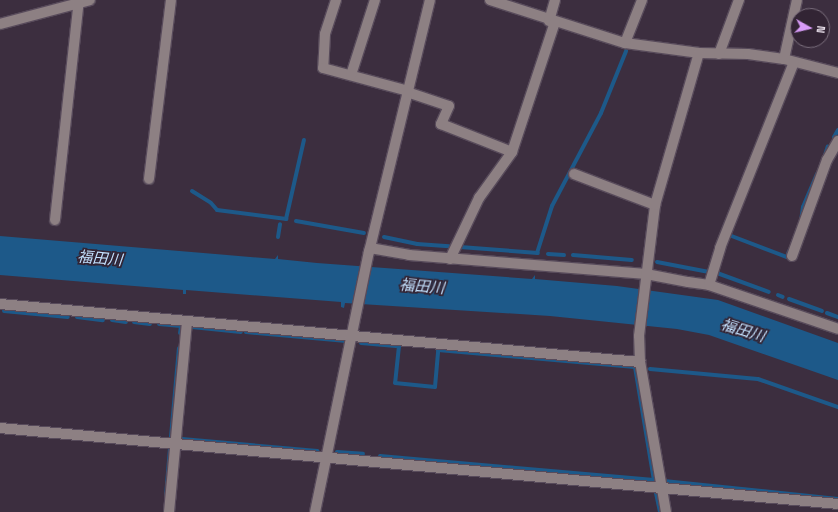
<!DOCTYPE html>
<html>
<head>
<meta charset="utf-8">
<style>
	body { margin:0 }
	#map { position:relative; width:838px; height:512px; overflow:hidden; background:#3c2e3f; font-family:"Space Grotesk","Noto Sans JP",sans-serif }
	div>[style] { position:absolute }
	.water>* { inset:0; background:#1d5989 }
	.stream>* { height:4px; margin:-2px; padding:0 2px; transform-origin:2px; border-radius:2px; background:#1d5989 }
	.roads { filter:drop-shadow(1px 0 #584b5b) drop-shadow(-1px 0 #584b5b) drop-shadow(0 1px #584b5b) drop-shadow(0 -1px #584b5b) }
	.minor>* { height:10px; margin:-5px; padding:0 5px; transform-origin:5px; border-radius:5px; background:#8d8083 }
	span { translate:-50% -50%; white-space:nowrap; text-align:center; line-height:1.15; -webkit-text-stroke:3.5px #322434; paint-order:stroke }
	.water-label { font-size:15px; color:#c3e1fe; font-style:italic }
	.north { position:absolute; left:790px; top:8px; width:40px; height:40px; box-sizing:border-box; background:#322434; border:1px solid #7c707e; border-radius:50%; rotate:98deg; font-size:11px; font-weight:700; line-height:16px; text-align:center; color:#eae1ec }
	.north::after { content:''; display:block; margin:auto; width:14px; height:18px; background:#d89bf8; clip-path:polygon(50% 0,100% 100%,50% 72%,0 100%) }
</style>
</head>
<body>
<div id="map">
	<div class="water">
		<i style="clip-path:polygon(0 236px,275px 259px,278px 255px,278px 259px,317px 263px,532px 279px,535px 275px,535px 279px,617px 286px,718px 300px,838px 343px,838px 380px,709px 335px,677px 329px,550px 316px,345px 303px,344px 308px,341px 307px,341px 302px,186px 290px,186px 294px,183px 294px,183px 290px,0 275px)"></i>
	</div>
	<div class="stream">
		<i style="left:834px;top:137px;width:8px;rotate:-60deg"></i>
		<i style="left:825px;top:155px;width:9px;rotate:-72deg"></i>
		<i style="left:192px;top:191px;width:22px;rotate:32deg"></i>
		<i style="left:211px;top:203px;width:9px;rotate:49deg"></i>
		<i style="left:217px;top:210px;width:70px;rotate:7.4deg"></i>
		<i style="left:286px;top:219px;width:81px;rotate:-77.2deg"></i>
		<i style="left:296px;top:221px;width:69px;rotate:10deg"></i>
		<i style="left:801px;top:221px;width:14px;rotate:-82deg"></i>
		<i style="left:803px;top:207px;width:36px;rotate:-67deg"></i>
		<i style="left:729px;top:235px;width:62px;rotate:20.8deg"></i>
		<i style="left:787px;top:257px;width:6px;rotate:-72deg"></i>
		<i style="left:278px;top:237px;width:13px;rotate:-81deg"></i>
		<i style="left:384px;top:237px;width:34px;rotate:12deg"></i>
		<i style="left:417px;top:244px;width:32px;rotate:4deg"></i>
		<i style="left:460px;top:247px;width:78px;rotate:4.4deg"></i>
		<i style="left:537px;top:253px;width:49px;rotate:-72.3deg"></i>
		<i style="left:552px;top:206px;width:105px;rotate:-62.2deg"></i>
		<i style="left:601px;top:113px;width:67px;rotate:-68deg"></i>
		<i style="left:548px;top:254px;width:16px;rotate:4deg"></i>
		<i style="left:573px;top:255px;width:59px;rotate:4.8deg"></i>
		<i style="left:657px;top:262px;width:53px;rotate:10.9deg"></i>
		<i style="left:717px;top:273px;width:55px;rotate:20.1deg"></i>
		<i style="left:778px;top:295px;width:5px;rotate:22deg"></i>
		<i style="left:789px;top:299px;width:35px;rotate:20deg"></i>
		<i style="left:4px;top:311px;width:64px;rotate:5.4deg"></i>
		<i style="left:827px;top:313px;width:12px;rotate:20deg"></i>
		<i style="left:77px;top:317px;width:26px;rotate:7deg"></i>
		<i style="left:112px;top:320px;width:14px;rotate:8deg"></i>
		<i style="left:134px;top:322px;width:16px;rotate:7deg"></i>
		<i style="left:159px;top:324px;width:22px;rotate:5deg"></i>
		<i style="left:181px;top:326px;width:7px;rotate:98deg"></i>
		<i style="left:192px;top:327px;width:49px;rotate:5.8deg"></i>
		<i style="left:246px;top:332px;width:98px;rotate:5.2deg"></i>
		<i style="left:361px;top:343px;width:38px;rotate:5deg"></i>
		<i style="left:399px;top:346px;width:37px;rotate:96deg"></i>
		<i style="left:395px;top:383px;width:40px;rotate:5.7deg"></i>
		<i style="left:435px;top:387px;width:37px;rotate:-85deg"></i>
		<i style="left:438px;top:350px;width:198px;rotate:4.9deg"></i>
		<i style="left:635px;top:367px;width:115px;rotate:80.5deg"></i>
		<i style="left:654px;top:480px;width:275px;rotate:-175deg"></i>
		<i style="left:650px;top:369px;width:108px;rotate:5.3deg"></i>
		<i style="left:758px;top:379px;width:85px;rotate:19.3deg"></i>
		<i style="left:171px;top:437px;width:89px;rotate:-84.9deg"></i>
		<i style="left:182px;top:439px;width:136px;rotate:5.1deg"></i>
		<i style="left:337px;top:452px;width:26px;rotate:4deg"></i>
		<i style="left:664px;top:481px;width:175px;rotate:5.9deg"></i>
		<i style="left:656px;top:493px;width:19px;rotate:78deg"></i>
		<i style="left:166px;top:496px;width:48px;rotate:-85.2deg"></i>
	</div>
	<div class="roads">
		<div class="minor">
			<i style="left:336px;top:0;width:36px;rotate:108deg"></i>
			<i style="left:325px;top:34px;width:34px;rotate:93deg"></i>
			<i style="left:323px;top:68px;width:88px;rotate:15.1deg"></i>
			<i style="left:490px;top:0;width:142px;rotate:17.7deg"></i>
			<i style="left:625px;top:43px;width:75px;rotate:7.7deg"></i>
			<i style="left:699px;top:53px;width:49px;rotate:1.2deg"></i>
			<i style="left:748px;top:54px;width:36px;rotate:8deg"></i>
			<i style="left:784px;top:59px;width:56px;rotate:14.5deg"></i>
			<i style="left:549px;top:21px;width:22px;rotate:-74deg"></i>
			<i style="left:0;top:24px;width:93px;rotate:-14.9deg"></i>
			<i style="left:625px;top:43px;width:46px;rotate:-68.4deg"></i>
			<i style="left:719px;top:54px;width:58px;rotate:-69.7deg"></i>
			<i style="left:784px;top:59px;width:60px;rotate:-77.6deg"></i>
			<i style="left:351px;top:75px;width:79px;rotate:-72.3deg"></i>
			<i style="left:407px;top:92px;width:44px;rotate:18.4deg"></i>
			<i style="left:449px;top:106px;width:20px;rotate:114deg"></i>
			<i style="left:441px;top:124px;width:76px;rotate:21.5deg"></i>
			<i style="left:512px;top:152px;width:137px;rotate:-71.7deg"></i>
			<i style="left:574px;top:174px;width:87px;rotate:20.9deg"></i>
			<i style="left:149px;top:179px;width:180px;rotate:-83deg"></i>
			<i style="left:55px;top:220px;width:221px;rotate:-83.8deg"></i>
			<i style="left:370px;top:248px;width:40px;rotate:10deg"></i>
			<i style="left:409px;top:255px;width:238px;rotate:4.6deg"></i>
			<i style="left:646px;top:274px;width:43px;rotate:10.8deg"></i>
			<i style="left:688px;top:282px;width:21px;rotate:8deg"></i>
			<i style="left:709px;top:285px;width:136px;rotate:18.8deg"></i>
			<i style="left:792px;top:256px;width:102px;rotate:-70deg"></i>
			<i style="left:827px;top:160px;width:22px;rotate:-60deg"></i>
			<i style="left:450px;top:259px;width:68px;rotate:-64.6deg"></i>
			<i style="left:479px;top:198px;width:57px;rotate:-54.3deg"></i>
			<i style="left:709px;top:285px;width:39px;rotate:-73deg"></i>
			<i style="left:720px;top:248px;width:200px;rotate:-68.3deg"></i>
			<i style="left:0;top:304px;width:643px;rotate:5.18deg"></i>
			<i style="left:0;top:428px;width:841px;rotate:5.18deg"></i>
			<i style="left:169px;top:512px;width:191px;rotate:-84.6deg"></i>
			<i style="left:315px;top:512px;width:266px;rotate:-78.3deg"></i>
			<i style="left:369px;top:252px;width:259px;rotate:-76.4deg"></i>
			<i style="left:666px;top:512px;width:152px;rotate:-99.8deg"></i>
			<i style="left:640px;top:362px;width:26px;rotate:-92deg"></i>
			<i style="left:639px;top:336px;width:132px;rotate:-83deg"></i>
			<i style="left:655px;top:205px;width:158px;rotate:-73.9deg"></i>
		</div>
	</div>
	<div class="water-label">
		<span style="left:100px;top:258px;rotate:5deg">福田川</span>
		<span style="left:422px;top:286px;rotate:5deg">福田川</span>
		<span style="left:743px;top:330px;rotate:17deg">福田川</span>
	</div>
	<div class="north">N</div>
</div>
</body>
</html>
